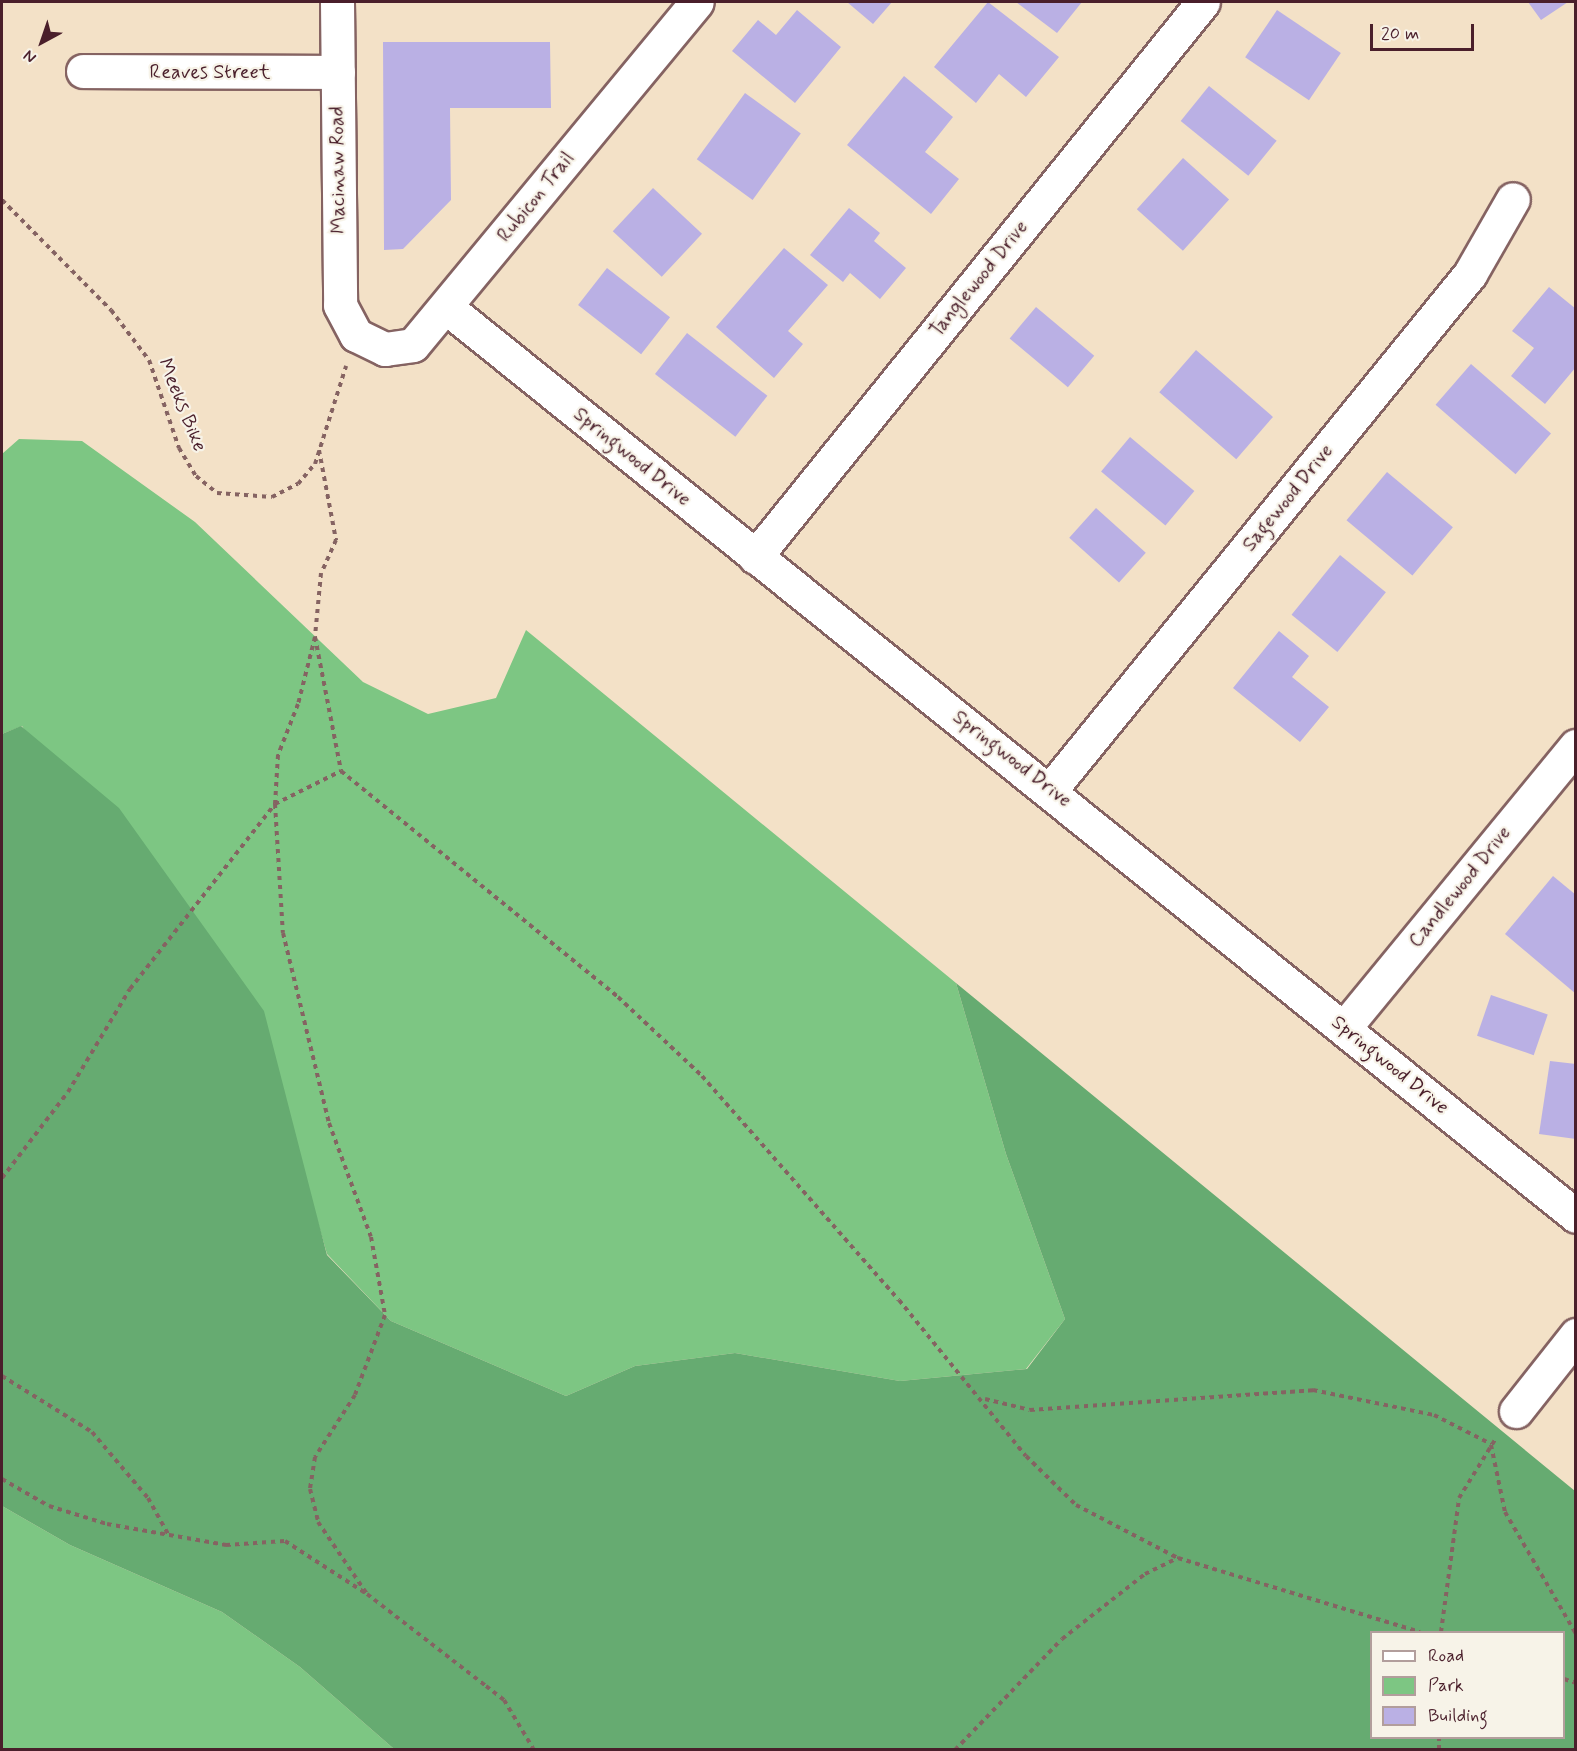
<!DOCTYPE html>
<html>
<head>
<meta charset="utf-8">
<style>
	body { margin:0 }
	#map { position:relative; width:1577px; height:1751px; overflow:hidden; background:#f3e1c7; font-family:Mynerve,sans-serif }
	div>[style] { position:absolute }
	.green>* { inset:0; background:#7dc683 }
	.forest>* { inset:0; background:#66ab71 }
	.building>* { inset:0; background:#bab0e4; transform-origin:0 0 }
	.path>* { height:4px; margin-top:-2px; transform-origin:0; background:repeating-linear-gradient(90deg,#856362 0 4.5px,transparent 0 9px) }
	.roads { filter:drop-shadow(2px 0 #856362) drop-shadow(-2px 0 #856362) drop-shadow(0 2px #856362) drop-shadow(0 -2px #856362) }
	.minor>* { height:33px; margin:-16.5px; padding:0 16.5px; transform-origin:16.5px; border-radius:16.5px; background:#fff }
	span { translate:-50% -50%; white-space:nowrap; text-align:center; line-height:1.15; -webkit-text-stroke:4.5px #f7f3e8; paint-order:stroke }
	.street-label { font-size:20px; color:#4a1f2b }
	.frame { position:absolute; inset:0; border:3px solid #4a1f2b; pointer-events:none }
	.legend { position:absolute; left:1370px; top:1631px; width:195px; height:108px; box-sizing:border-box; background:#f7f3e8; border:2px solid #b29e9c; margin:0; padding:8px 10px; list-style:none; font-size:18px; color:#4a1f2b }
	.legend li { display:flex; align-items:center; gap:12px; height:30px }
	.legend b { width:30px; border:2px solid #b29e9c }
	.north { position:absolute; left:12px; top:12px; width:60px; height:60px; -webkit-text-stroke:4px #f7f3e8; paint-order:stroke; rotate:220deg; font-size:16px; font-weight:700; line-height:24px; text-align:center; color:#4a1f2b }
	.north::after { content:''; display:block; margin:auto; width:21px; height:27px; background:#4a1f2b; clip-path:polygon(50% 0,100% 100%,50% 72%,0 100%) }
	.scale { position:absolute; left:1370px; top:24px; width:104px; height:27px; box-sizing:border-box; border:3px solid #4a1f2b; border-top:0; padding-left:8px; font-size:18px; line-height:21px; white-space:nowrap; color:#4a1f2b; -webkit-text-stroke:4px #f7f3e8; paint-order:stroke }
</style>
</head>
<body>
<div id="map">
	<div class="green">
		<i style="clip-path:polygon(19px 439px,82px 441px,195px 522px,363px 682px,428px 714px,496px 698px,526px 630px,956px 983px,1006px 1154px,1065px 1319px,1026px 1369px,900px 1381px,735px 1353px,635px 1366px,566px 1396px,391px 1321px,327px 1254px,294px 1139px,22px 726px,2px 734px,2px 454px)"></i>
		<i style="clip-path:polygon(2px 1506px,70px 1545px,222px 1612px,300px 1667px,394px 1749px,2px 1749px)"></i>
	</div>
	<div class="forest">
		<i style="clip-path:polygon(evenodd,21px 726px,119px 808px,264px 1011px,327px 1255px,391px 1321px,566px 1396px,635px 1366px,735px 1353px,900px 1381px,1027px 1369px,1065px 1319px,1006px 1154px,956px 983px,1575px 1491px,1575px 1749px,394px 1749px,300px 1667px,222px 1612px,70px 1545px,2px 1506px,2px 734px,21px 726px,1372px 1632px,1564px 1632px,1564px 1738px,1372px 1738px,1372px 1632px)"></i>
	</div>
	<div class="building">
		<i style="clip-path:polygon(847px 2px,892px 2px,873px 24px)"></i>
		<i style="clip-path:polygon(988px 2px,1059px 57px,1026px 97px,999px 74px,976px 103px,934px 67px)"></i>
		<i style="clip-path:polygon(1016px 2px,1082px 2px,1057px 33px)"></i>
		<i style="clip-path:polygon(1528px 2px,1568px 2px,1541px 20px)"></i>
		<i style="clip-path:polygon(797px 10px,841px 47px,795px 103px,732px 51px,758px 20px,776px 35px)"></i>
		<i style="left:1277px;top:10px;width:77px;height:57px;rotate:34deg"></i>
		<i style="clip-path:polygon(383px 42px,550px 42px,551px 108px,450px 108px,451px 200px,403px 249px,384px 250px)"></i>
		<i style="clip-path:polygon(904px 76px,953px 117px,925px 152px,959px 179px,931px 214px,847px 145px)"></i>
		<i style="left:1209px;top:86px;width:87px;height:45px;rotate:39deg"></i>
		<i style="left:745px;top:93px;width:69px;height:82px;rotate:36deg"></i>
		<i style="left:1183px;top:158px;width:62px;height:69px;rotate:42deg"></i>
		<i style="left:653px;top:188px;width:67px;height:59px;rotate:43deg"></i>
		<i style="clip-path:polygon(849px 208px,880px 233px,874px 241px,906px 268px,880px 299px,850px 273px,843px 282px,810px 255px)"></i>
		<i style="clip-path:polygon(784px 248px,828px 285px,788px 331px,803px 344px,774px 378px,716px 327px)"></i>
		<i style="left:607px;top:268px;width:80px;height:47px;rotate:38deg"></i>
		<i style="clip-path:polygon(1549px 287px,1576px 309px,1576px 367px,1545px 404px,1511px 376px,1534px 348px,1512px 331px)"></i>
		<i style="left:1036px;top:307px;width:76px;height:41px;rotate:40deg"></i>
		<i style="left:687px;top:333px;width:102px;height:52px;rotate:38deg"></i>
		<i style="left:1196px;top:350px;width:102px;height:56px;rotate:41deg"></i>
		<i style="left:1471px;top:364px;width:106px;height:54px;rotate:41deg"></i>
		<i style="left:1130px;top:437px;width:84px;height:45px;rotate:40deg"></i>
		<i style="left:1387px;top:472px;width:86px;height:63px;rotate:40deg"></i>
		<i style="left:1096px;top:508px;width:67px;height:40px;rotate:42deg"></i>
		<i style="left:1340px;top:555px;width:59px;height:77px;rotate:39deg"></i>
		<i style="clip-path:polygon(1279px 631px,1309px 656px,1292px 677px,1329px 707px,1300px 742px,1233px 688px)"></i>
		<i style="clip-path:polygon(1553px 876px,1576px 895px,1576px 994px,1505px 934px)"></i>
		<i style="left:1491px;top:995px;width:60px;height:43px;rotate:19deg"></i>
		<i style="clip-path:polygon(1550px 1061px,1576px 1064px,1576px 1139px,1539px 1134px)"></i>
	</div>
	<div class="path">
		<i style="left:2px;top:200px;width:155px;rotate:45.3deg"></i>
		<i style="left:111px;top:310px;width:63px;rotate:52.8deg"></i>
		<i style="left:149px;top:360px;width:93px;rotate:71.2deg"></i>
		<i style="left:179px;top:448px;width:33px;rotate:59deg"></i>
		<i style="left:196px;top:476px;width:27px;rotate:39deg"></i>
		<i style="left:217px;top:493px;width:55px;rotate:4.2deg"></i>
		<i style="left:272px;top:497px;width:29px;rotate:-27deg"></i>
		<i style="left:298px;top:484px;width:26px;rotate:-50deg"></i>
		<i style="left:315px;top:464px;width:103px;rotate:-72.4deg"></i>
		<i style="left:319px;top:450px;width:92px;rotate:79.3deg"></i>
		<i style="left:336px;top:540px;width:36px;rotate:114deg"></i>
		<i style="left:321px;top:573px;width:64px;rotate:95.4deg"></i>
		<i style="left:315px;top:637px;width:69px;rotate:104.2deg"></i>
		<i style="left:298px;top:704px;width:55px;rotate:111.4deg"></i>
		<i style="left:278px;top:755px;width:49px;rotate:93.5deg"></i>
		<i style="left:275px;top:804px;width:129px;rotate:86.5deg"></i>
		<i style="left:283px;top:933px;width:195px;rotate:76.4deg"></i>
		<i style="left:329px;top:1123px;width:121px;rotate:69.8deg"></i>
		<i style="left:371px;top:1237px;width:79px;rotate:79.8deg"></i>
		<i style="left:385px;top:1315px;width:85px;rotate:110.6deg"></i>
		<i style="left:355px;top:1395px;width:74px;rotate:122.8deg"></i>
		<i style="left:315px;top:1457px;width:32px;rotate:99deg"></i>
		<i style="left:310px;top:1489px;width:34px;rotate:76deg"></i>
		<i style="left:318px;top:1522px;width:87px;rotate:55.8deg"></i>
		<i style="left:315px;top:637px;width:136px;rotate:79deg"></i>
		<i style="left:341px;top:771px;width:357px;rotate:39.2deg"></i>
		<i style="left:618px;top:997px;width:115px;rotate:43.2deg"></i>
		<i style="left:702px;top:1076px;width:298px;rotate:48.7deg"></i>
		<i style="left:899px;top:1300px;width:201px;rotate:50.9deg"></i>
		<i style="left:1026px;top:1456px;width:70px;rotate:44.4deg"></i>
		<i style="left:1076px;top:1505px;width:115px;rotate:27.5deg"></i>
		<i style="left:1178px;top:1558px;width:253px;rotate:17deg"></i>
		<i style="left:2px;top:1178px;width:108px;rotate:-52.5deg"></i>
		<i style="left:68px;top:1092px;width:120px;rotate:-59deg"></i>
		<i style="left:130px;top:989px;width:235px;rotate:-51.9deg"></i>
		<i style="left:275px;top:804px;width:74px;rotate:-26.6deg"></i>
		<i style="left:2px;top:1376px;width:106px;rotate:31.9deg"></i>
		<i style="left:92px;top:1432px;width:87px;rotate:49.7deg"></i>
		<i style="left:148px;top:1498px;width:41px;rotate:60.9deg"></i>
		<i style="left:985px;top:1399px;width:46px;rotate:13.7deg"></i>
		<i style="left:1030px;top:1410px;width:284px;rotate:-4deg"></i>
		<i style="left:1313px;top:1390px;width:124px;rotate:11.7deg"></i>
		<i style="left:1434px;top:1415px;width:64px;rotate:27deg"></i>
		<i style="left:1491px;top:1445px;width:68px;rotate:78.2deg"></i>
		<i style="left:1505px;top:1512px;width:141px;rotate:59.8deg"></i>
		<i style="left:2px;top:1479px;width:54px;rotate:29.9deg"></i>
		<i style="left:49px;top:1506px;width:61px;rotate:17.2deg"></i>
		<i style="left:107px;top:1524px;width:121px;rotate:10deg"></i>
		<i style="left:226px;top:1545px;width:59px;rotate:-3.9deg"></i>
		<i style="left:285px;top:1541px;width:98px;rotate:32.9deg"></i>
		<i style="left:367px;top:1594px;width:150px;rotate:37.7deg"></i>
		<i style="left:486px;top:1686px;width:23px;rotate:38deg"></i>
		<i style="left:504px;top:1700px;width:58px;rotate:59deg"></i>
		<i style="left:1441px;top:1632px;width:135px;rotate:-82.3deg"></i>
		<i style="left:1459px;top:1498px;width:70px;rotate:-58.3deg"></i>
		<i style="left:1564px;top:1679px;width:13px;rotate:18deg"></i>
		<i style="left:955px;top:1750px;width:154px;rotate:-46.1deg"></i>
		<i style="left:1062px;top:1639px;width:105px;rotate:-38.1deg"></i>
		<i style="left:1145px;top:1574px;width:37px;rotate:-26deg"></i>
		<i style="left:1439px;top:1750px;width:12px;rotate:-90deg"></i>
	</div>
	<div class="roads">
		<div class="minor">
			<i style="left:337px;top:2px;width:303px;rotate:89.4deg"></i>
			<i style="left:340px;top:305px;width:34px;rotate:62deg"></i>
			<i style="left:356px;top:335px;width:32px;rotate:26deg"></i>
			<i style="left:385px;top:349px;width:28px;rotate:-8deg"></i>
			<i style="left:413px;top:345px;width:445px;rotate:-50.4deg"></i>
			<i style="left:83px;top:71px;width:255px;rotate:0.2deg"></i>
			<i style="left:446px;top:307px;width:1450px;rotate:38.81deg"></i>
			<i style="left:755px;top:557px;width:713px;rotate:-51.09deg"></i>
			<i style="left:1051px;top:789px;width:664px;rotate:-50.87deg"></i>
			<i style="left:1470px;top:274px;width:86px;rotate:-60.2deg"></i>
			<i style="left:1344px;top:1028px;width:365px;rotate:-50.6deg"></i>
			<i style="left:1516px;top:1411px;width:97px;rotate:-51.7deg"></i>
		</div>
	</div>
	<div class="street-label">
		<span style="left:210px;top:72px">Reaves Street</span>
		<span style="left:338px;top:170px;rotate:-91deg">Macinaw Road</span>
		<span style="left:536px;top:197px;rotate:-51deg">Rubicon Trail</span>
		<span style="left:979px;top:279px;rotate:-51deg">Tanglewood Drive</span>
		<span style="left:182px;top:405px;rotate:68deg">Meeks Bike</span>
		<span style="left:632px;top:457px;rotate:39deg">Springwood Drive</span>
		<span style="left:1288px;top:498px;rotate:-51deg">Sagewood Drive</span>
		<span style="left:1012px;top:759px;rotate:38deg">Springwood Drive</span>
		<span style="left:1460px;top:887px;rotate:-51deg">Candlewood Drive</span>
		<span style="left:1390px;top:1065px;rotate:39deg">Springwood Drive</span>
	</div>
	<div class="frame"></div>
	<ul class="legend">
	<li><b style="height:8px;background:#fff"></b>Road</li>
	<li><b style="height:16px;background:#7dc683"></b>Park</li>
	<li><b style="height:16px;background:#bab0e4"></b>Building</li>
	</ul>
	<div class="north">N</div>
	<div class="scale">20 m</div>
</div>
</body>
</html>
